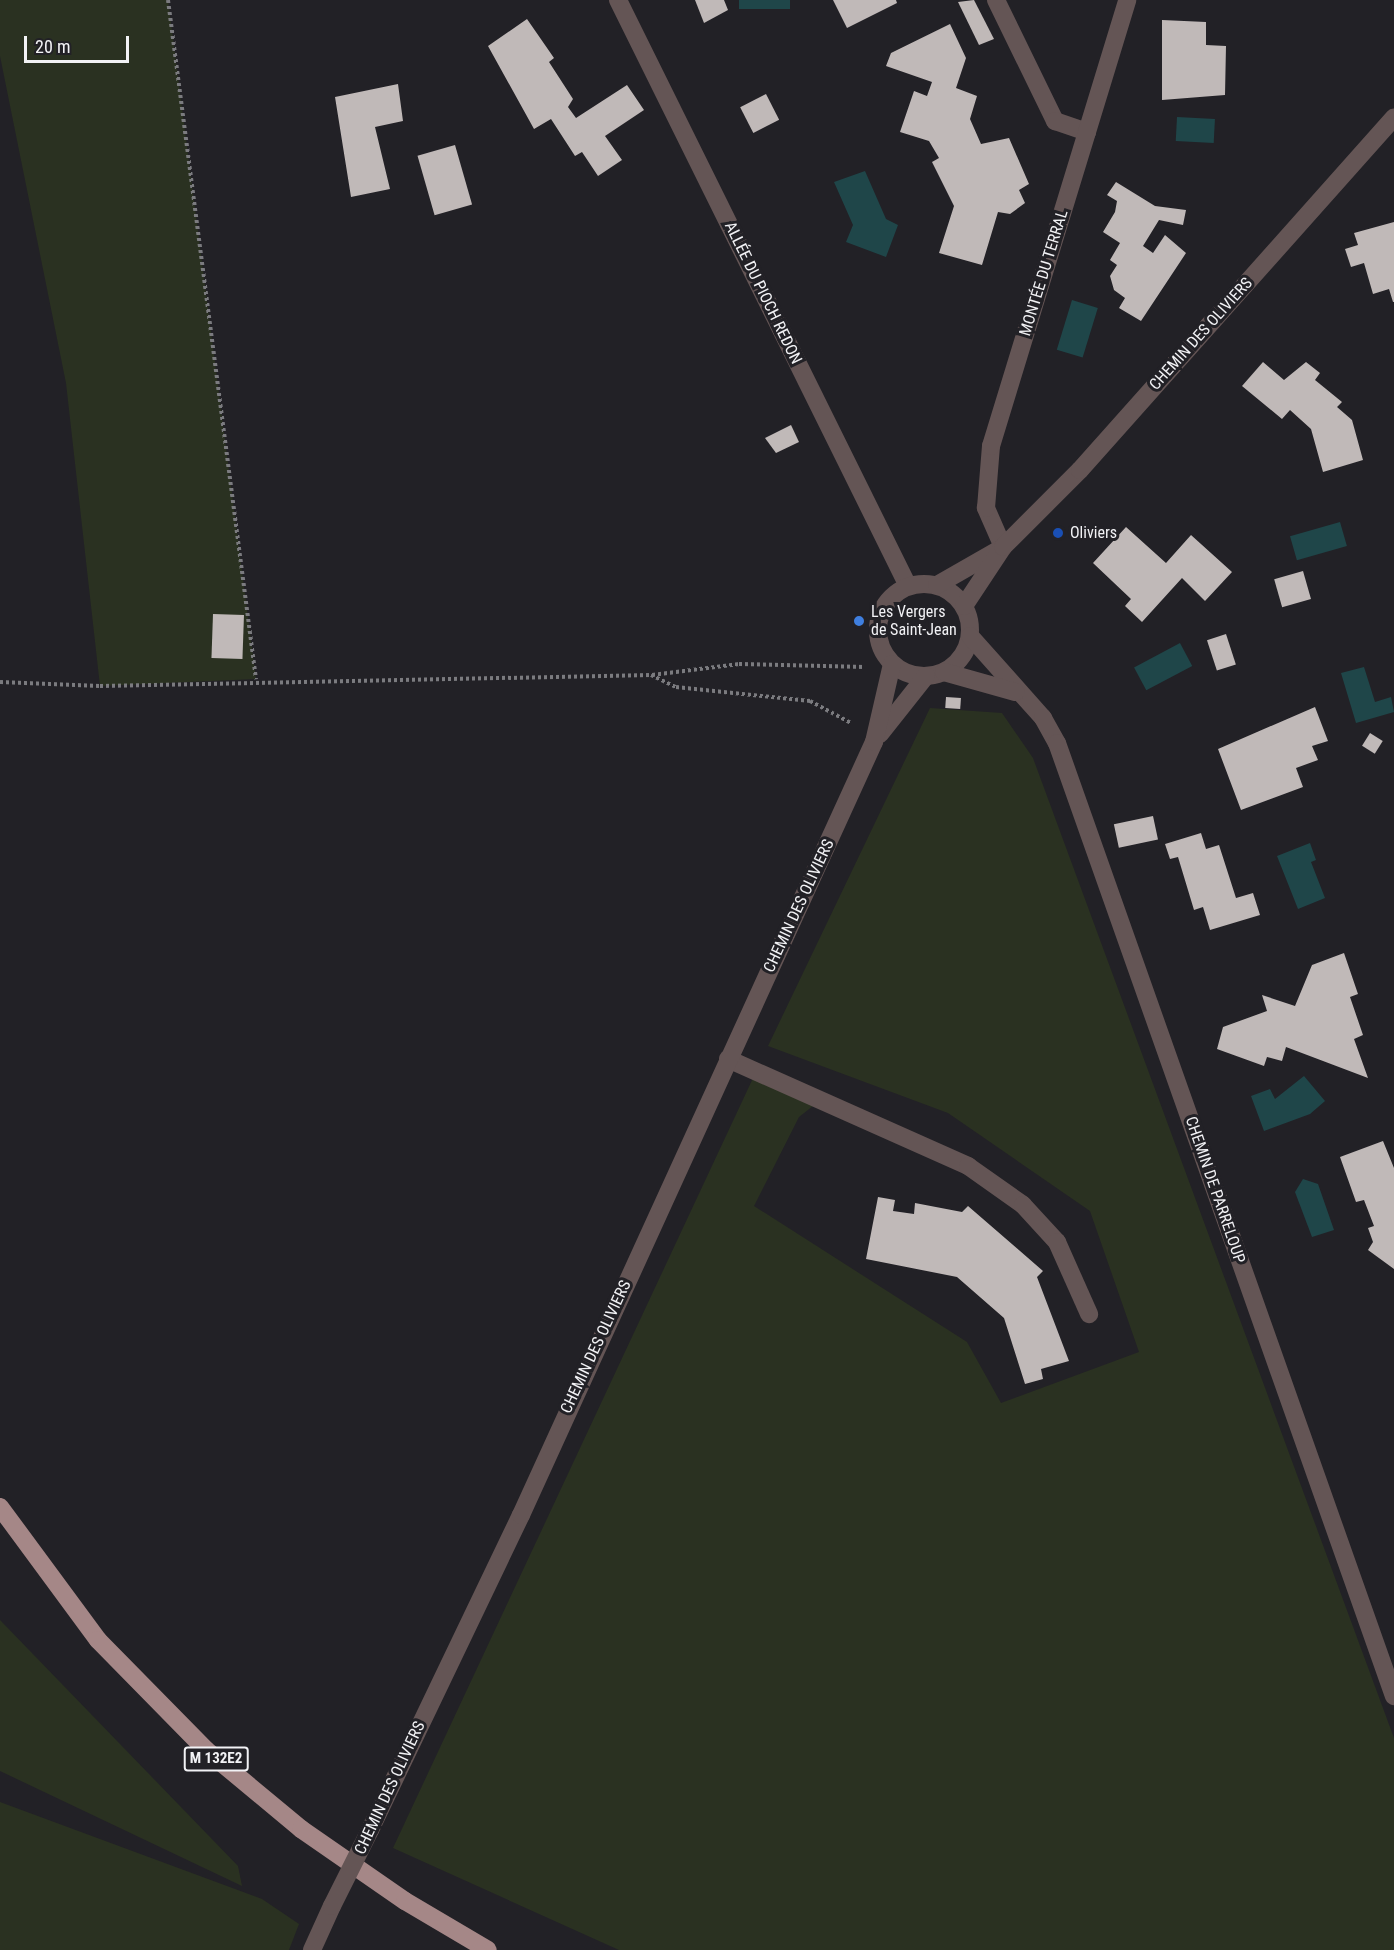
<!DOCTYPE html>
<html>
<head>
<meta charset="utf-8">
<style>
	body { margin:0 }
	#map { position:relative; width:1394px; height:1950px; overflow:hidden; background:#222126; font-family:"Roboto Condensed",sans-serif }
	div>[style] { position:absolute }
	.green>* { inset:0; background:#2a3121 }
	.water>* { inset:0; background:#1f4649; transform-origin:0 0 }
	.building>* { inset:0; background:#c0b9b8; transform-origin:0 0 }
	.path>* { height:4px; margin-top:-2px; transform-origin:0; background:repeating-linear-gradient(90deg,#7b7b7f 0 3px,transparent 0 6px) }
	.minor>* { height:18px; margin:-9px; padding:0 9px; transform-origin:9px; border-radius:9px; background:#645555 }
	.minor>.ring { margin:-9px; padding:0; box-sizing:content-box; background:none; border:18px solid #645555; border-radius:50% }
	.major>* { height:18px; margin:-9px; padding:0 9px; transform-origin:9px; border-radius:9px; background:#a58787 }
	.minor-bridge>* { height:18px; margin:-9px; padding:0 9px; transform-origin:9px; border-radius:9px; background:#645555 }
	.dots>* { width:16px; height:16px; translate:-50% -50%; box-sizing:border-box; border:3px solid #222126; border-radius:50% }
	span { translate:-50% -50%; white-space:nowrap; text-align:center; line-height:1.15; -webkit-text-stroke:6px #222126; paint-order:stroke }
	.shield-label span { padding:2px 4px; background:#222126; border:2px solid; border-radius:4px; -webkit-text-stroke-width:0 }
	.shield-label { font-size:15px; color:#f2f2f5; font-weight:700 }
	.street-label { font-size:16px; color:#f2f2f5 }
	.poi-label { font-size:16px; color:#f2f2f5 }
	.left { translate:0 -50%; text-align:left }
	.scale { position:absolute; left:24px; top:36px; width:105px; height:27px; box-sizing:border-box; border:3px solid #f2f2f5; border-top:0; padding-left:8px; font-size:18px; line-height:21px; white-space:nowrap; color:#f2f2f5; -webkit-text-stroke:4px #222126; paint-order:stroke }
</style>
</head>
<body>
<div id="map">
	<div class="green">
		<i style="clip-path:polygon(0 0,168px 0,256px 679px,100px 686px,66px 383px,0 56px)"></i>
		<i style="clip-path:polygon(930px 708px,1002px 713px,1033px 758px,1394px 1738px,1394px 1950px,619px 1950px,393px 1848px,754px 1076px,813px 1106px,799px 1117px,754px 1206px,967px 1342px,1001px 1403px,1139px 1352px,1090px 1211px,948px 1113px,768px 1046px)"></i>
		<i style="clip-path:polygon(0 1620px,238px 1866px,242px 1886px,0 1771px)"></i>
		<i style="clip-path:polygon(0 1802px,262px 1899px,299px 1924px,289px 1950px,0 1950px)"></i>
	</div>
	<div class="water">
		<i style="left:739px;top:0;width:51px;height:9px"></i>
		<i style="left:1177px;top:117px;width:38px;height:24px;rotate:3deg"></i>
		<i style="clip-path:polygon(865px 171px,886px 219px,898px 225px,886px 257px,846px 242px,853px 225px,834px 182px)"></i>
		<i style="left:1072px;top:300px;width:27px;height:52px;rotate:17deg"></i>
		<i style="left:1340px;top:522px;width:25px;height:52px;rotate:74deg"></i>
		<i style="left:1180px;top:643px;width:26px;height:52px;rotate:62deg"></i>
		<i style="clip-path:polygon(1364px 667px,1375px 702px,1391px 697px,1394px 712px,1356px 723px,1341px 673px)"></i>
		<i style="clip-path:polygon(1310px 843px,1316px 860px,1311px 862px,1325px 898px,1298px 909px,1277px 856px)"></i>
		<i style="clip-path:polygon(1304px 1076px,1325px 1101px,1310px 1114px,1264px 1131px,1251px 1096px,1270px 1089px,1275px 1099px)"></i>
		<i style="clip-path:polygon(1303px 1179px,1318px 1184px,1334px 1230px,1312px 1237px,1295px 1192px)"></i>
	</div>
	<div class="building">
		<i style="clip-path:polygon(695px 0,724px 0,728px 10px,704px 23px)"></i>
		<i style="clip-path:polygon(833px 0,896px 0,897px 3px,847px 28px)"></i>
		<i style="clip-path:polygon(974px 0,994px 39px,979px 45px,958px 2px)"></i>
		<i style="clip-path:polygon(527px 19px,554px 58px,549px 62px,573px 99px,568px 107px,576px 118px,627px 85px,644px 110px,605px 136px,622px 160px,598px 176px,582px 152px,575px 156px,551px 119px,534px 129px,488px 46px)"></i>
		<i style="clip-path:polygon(1162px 20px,1206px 22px,1206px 45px,1226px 46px,1225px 95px,1162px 100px)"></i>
		<i style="clip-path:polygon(950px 24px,966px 58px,956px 88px,977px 96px,970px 119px,981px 144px,1009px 138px,1029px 184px,1019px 190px,1025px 203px,1010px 214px,998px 212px,982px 265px,939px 253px,954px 206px,932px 162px,939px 158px,929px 141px,900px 132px,914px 91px,927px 96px,932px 82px,886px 66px,891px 53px)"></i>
		<i style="clip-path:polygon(398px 84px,403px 121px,375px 127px,390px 189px,351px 197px,335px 97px)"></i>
		<i style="left:766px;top:94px;width:29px;height:29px;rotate:63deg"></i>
		<i style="left:455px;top:145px;width:62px;height:39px;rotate:74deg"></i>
		<i style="clip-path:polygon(1116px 182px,1155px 206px,1186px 210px,1183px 225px,1159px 220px,1143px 246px,1153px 253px,1165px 235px,1186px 253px,1141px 321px,1119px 308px,1125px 298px,1114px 290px,1110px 276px,1117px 265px,1110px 260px,1120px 243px,1103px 232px,1115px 212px,1117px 201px,1107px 195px)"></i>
		<i style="clip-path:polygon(1394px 222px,1394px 302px,1393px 302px,1389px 289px,1373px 294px,1364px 263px,1351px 267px,1345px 249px,1358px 245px,1354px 233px)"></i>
		<i style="clip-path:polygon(1263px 362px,1284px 380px,1306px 362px,1320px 373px,1315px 380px,1342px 402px,1337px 407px,1352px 420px,1363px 460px,1323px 472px,1311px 429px,1290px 410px,1282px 419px,1242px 386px)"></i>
		<i style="clip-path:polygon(791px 425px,799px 442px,776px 453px,765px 438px)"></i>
		<i style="clip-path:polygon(1126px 527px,1166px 563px,1191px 535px,1232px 572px,1205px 601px,1182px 578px,1142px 622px,1125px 606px,1131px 599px,1093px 563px)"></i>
		<i style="left:1303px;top:571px;width:29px;height:30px;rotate:74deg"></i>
		<i style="left:213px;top:614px;width:31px;height:44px;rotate:2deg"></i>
		<i style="left:1226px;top:634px;width:32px;height:20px;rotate:72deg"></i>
		<i style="left:946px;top:697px;width:15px;height:11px;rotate:4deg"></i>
		<i style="clip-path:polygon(1315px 707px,1328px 741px,1312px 746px,1318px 760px,1296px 768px,1303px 787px,1241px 810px,1218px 749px)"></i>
		<i style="left:1370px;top:733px;width:15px;height:15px;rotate:32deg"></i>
		<i style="left:1153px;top:816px;width:24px;height:40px;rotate:78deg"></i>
		<i style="clip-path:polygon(1201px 833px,1206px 849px,1219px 845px,1236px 898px,1253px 893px,1260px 915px,1210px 930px,1203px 907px,1194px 910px,1178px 857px,1170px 859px,1165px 844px)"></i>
		<i style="clip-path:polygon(1344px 953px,1358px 994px,1350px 997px,1363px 1035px,1354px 1039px,1368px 1078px,1286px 1047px,1282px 1061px,1267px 1057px,1264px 1066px,1217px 1049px,1223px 1027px,1267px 1011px,1262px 995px,1295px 1006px,1312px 965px)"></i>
		<i style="clip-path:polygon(1383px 1141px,1394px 1168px,1394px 1269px,1368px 1250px,1373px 1242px,1368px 1228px,1374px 1226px,1364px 1200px,1356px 1202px,1340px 1157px)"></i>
		<i style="clip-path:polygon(878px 1197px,895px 1200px,893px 1211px,914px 1214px,915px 1203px,962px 1212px,968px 1206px,1043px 1271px,1037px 1277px,1069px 1361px,1041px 1369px,1043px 1379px,1025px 1384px,1004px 1318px,957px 1277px,866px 1259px)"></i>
	</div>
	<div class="path">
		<i style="left:168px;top:0;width:685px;rotate:82.62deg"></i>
		<i style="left:652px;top:675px;width:88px;rotate:-7.2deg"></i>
		<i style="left:739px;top:664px;width:126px;rotate:1.4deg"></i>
		<i style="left:0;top:682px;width:100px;rotate:2.3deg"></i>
		<i style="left:100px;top:686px;width:551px;rotate:-1.14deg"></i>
		<i style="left:651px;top:675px;width:28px;rotate:26deg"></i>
		<i style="left:676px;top:687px;width:135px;rotate:6deg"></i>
		<i style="left:810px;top:701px;width:47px;rotate:28.2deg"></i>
	</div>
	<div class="minor">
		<i style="left:618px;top:0;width:654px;rotate:63.67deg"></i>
		<i style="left:996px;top:0;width:135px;rotate:64deg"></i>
		<i style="left:1055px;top:121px;width:34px;rotate:19deg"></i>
		<i style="left:1003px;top:547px;width:43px;rotate:-113.6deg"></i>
		<i style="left:986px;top:508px;width:62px;rotate:-85.4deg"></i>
		<i style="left:991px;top:446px;width:466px;rotate:-73deg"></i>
		<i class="ring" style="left:878px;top:584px;width:74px;height:74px"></i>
		<i style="left:937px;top:585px;width:70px;rotate:-29.8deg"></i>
		<i style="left:964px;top:606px;width:71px;rotate:-56.5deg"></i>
		<i style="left:1003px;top:547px;width:109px;rotate:-45deg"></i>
		<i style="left:1080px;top:470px;width:472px;rotate:-48.3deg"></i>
		<i style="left:970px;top:636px;width:110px;rotate:48.3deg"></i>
		<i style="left:1043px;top:718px;width:29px;rotate:61deg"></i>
		<i style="left:1057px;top:743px;width:1011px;rotate:70.53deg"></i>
		<i style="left:944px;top:672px;width:74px;rotate:15.7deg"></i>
		<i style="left:880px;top:734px;width:74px;rotate:-51.6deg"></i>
		<i style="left:728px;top:1059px;width:263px;rotate:24deg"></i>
		<i style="left:968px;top:1166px;width:67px;rotate:35.3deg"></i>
		<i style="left:1023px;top:1205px;width:50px;rotate:47.4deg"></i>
		<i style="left:1057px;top:1242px;width:79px;rotate:66deg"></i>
		<i style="left:370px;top:1830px;width:349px;rotate:-64.4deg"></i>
		<i style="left:521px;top:1515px;width:850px;rotate:-65.46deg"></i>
		<i style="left:874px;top:742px;width:80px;rotate:-77deg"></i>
		<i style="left:312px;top:1950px;width:48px;rotate:-65.6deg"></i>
	</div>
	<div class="major">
		<i style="left:0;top:1507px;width:165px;rotate:53.6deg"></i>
		<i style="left:98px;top:1640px;width:154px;rotate:45.5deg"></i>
		<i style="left:206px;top:1750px;width:124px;rotate:39.7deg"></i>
		<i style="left:301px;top:1829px;width:126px;rotate:34.7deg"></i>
		<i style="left:405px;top:1901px;width:96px;rotate:30.6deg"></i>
	</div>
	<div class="minor-bridge">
		<i style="left:332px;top:1906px;width:85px;rotate:-63.4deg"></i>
	</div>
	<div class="dots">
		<i style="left:1058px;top:533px;background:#1a4fb4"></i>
		<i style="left:859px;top:621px;background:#3f7fe0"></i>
	</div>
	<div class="shield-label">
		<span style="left:216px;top:1759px">M 132E2</span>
	</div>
	<div class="street-label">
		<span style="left:1044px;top:273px;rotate:-73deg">MONTÉE DU TERRAL</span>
		<span style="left:763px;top:293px;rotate:64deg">ALLÉE DU PIOCH REDON</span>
		<span style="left:1201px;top:334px;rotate:-48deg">CHEMIN DES OLIVIERS</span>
		<span style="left:799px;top:906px;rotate:-65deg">CHEMIN DES OLIVIERS</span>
		<span style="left:1215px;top:1190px;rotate:71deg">CHEMIN DE PARRELOUP</span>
		<span style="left:596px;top:1347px;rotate:-65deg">CHEMIN DES OLIVIERS</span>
		<span style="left:390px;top:1788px;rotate:-65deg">CHEMIN DES OLIVIERS</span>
	</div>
	<div class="poi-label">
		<span class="left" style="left:1070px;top:533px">Oliviers</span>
		<span class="left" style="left:871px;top:621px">Les Vergers<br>de Saint-Jean</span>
	</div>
	<div class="scale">20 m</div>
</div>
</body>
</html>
